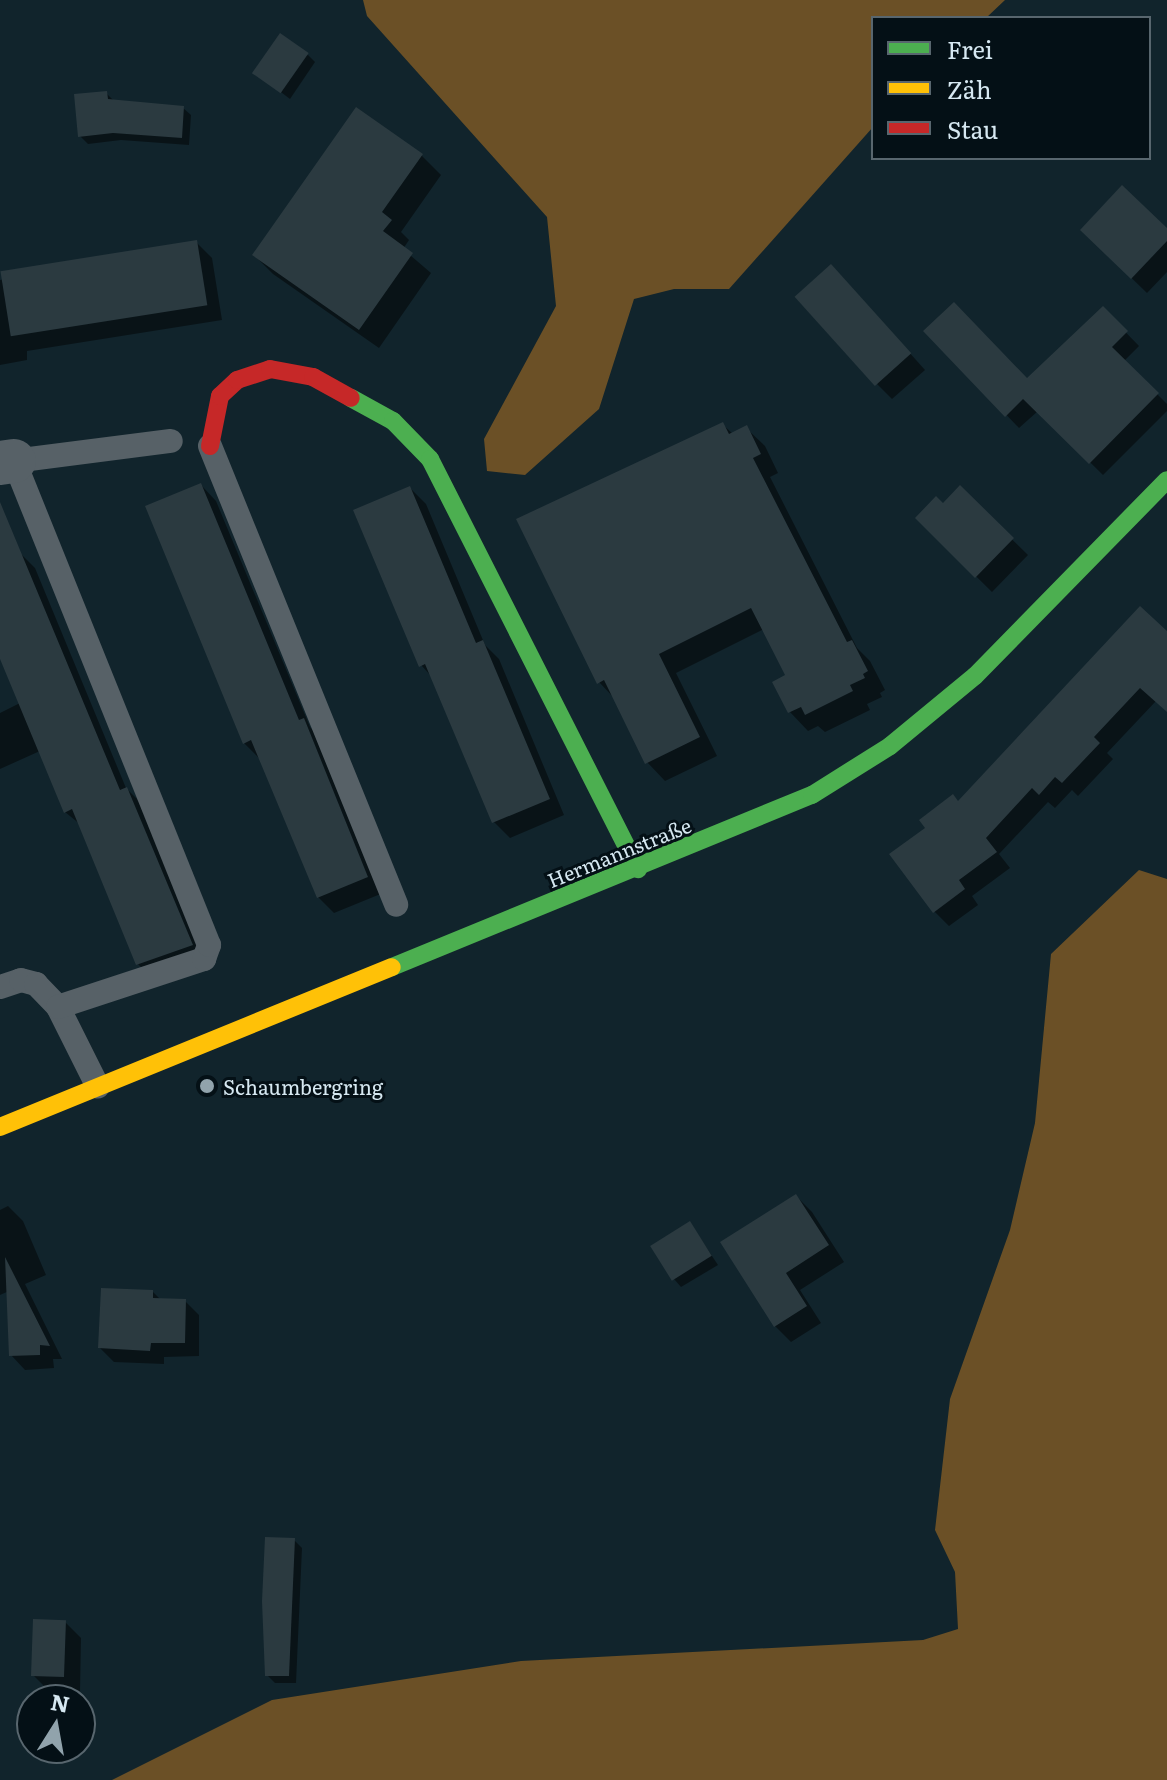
<!DOCTYPE html>
<html>
<head>
<meta charset="utf-8">
<style>
	body { margin:0 }
	#map { position:relative; width:1167px; height:1780px; overflow:hidden; background:#11242c; font-family:Literata,serif }
	div>[style] { position:absolute }
	.forest>* { inset:0; background:#6b5026 }
	.shadow>* { inset:0; background:#0007 }
	.building>* { inset:0; background:#2b3a40; transform-origin:0 0 }
	.lane>* { height:24px; margin:-12px; padding:0 12px; transform-origin:12px; border-radius:12px; background:#576167 }
	.street>* { height:44px; margin:-22px; padding:0 22px; transform-origin:22px; border-radius:22px; background:#576167 }
	.fast>* { height:18px; margin:-9px; padding:0 9px; transform-origin:9px; border-radius:9px; background:#4caf50 }
	.slow>* { height:18px; margin:-9px; padding:0 9px; transform-origin:9px; border-radius:9px; background:#ffc107 }
	.jam>* { height:18px; margin:-9px; padding:0 9px; transform-origin:9px; border-radius:9px; background:#c62828 }
	.dots>* { width:22px; height:22px; translate:-50% -50%; box-sizing:border-box; border:4px solid #041016; border-radius:50% }
	span { translate:-50% -50%; white-space:nowrap; text-align:center; line-height:1.15; -webkit-text-stroke:6px #041016; paint-order:stroke }
	.street-label { font-size:20px; color:#d6e8f1 }
	.poi-label { font-size:20px; color:#d6e8f1 }
	.left { translate:0 -50%; text-align:left }
	.legend { position:absolute; left:871px; top:16px; width:280px; height:144px; box-sizing:border-box; background:#041016; border:2px solid #58666e; margin:0; padding:10px 14px; list-style:none; font-size:24px; color:#d6e8f1 }
	.legend li { display:flex; align-items:center; gap:16px; height:40px }
	.legend b { width:40px; border:2px solid #58666e }
	.north { position:absolute; left:16px; top:1684px; width:80px; height:80px; box-sizing:border-box; background:#041016; border:2px solid #58666e; border-radius:50%; rotate:11deg; font-size:22px; font-weight:700; line-height:32px; text-align:center; color:#d6e8f1 }
	.north::after { content:''; display:block; margin:auto; width:28px; height:36px; background:#91a3ac; clip-path:polygon(50% 0,100% 100%,50% 72%,0 100%) }
</style>
</head>
<body>
<div id="map">
	<div class="forest">
		<i style="clip-path:polygon(363px 0,1005px 0,986px 18px,873px 18px,873px 127px,729px 289px,674px 289px,634px 299px,599px 409px,525px 475px,487px 471px,484px 439px,556px 306px,547px 217px,367px 16px)"></i>
		<i style="clip-path:polygon(1139px 870px,1167px 879px,1167px 1780px,112px 1780px,272px 1700px,521px 1661px,923px 1640px,958px 1629px,955px 1572px,935px 1530px,950px 1399px,1010px 1230px,1035px 1123px,1051px 954px)"></i>
	</div>
	<div class="shadow">
		<i style="clip-path:polygon(308px 55px,315px 62px,290px 99px,256px 73px)"></i>
		<i style="clip-path:polygon(106px 93px,114px 101px,183px 108px,191px 115px,189px 145px,121px 140px,88px 144px,80px 136px)"></i>
		<i style="clip-path:polygon(356px 110px,422px 156px,441px 175px,401px 232px,409px 240px,403px 249px,431px 273px,379px 348px,273px 274px,254px 255px)"></i>
		<i style="clip-path:polygon(1082px 230px,1167px 231px,1167px 272px,1147px 293px)"></i>
		<i style="clip-path:polygon(196px 242px,212px 258px,222px 320px,27px 351px,27px 360px,0 365px,0 280px)"></i>
		<i style="clip-path:polygon(847px 283px,925px 370px,892px 399px,876px 383px)"></i>
		<i style="clip-path:polygon(1103px 309px,1139px 346px,1124px 361px,1167px 404px,1167px 411px,1103px 475px,1038px 411px,1019px 428px,926px 331px,1027px 381px)"></i>
		<i style="clip-path:polygon(722px 424px,733px 434px,746px 428px,765px 446px,778px 473px,770px 477px,857px 648px,870px 661px,885px 690px,880px 693px,882px 697px,867px 704px,870px 710px,825px 732px,818px 726px,808px 731px,790px 712px,775px 682px,787px 676px,764px 629px,676px 673px,717px 756px,665px 781px,647px 762px,615px 699px,599px 682px)"></i>
		<i style="clip-path:polygon(201px 485px,216px 501px,310px 727px,320px 737px,383px 893px,334px 913px,318px 897px,260px 759px,244px 743px)"></i>
		<i style="clip-path:polygon(410px 488px,426px 504px,485px 645px,499px 659px,564px 815px,510px 838px,494px 822px,433px 678px,421px 665px)"></i>
		<i style="clip-path:polygon(960px 488px,1028px 555px,992px 592px,917px 518px,943px 506px)"></i>
		<i style="clip-path:polygon(21px 554px,35px 568px,126px 788px,141px 803px,205px 959px,152px 978px,138px 964px,81px 825px,65px 812px,40px 751px,0 769px,0 713px,20px 703px,0 654px,0 563px)"></i>
		<i style="clip-path:polygon(1167px 633px,1167px 711px,1156px 701px,1107px 753px,1113px 759px,1078px 796px,1072px 790px,1055px 808px,1048px 802px,999px 854px,1010px 868px,972px 896px,978px 905px,949px 926px,934px 911px,959px 803px)"></i>
		<i style="clip-path:polygon(796px 1196px,812px 1212px,844px 1262px,800px 1290px,821px 1323px,791px 1342px,775px 1326px)"></i>
		<i style="clip-path:polygon(8px 1206px,23px 1221px,46px 1275px,25px 1284px,62px 1359px,53px 1359px,54px 1368px,25px 1370px,11px 1355px,9px 1291px,0 1295px,0 1210px)"></i>
		<i style="clip-path:polygon(690px 1223px,718px 1265px,681px 1287px,674px 1279px)"></i>
		<i style="clip-path:polygon(153px 1292px,161px 1300px,185px 1301px,199px 1315px,199px 1356px,164px 1357px,164px 1364px,114px 1362px,100px 1348px)"></i>
		<i style="clip-path:polygon(294px 1540px,302px 1548px,296px 1683px,275px 1683px,267px 1675px)"></i>
		<i style="clip-path:polygon(65px 1622px,81px 1638px,80px 1692px,49px 1691px,33px 1675px)"></i>
	</div>
	<div class="building">
		<i style="left:280px;top:33px;width:35px;height:49px;rotate:35deg"></i>
		<i style="clip-path:polygon(107px 91px,108px 99px,184px 106px,182px 138px,113px 133px,78px 137px,74px 94px)"></i>
		<i style="clip-path:polygon(356px 107px,423px 154px,382px 212px,392px 220px,383px 231px,413px 253px,359px 330px,252px 255px)"></i>
		<i style="clip-path:polygon(1122px 185px,1167px 228px,1167px 241px,1131px 279px,1080px 230px)"></i>
		<i style="left:197px;top:240px;width:66px;height:199px;rotate:81deg"></i>
		<i style="left:831px;top:264px;width:120px;height:49px;rotate:48deg"></i>
		<i style="clip-path:polygon(954px 302px,1027px 378px,1103px 306px,1128px 331px,1112px 347px,1159px 393px,1089px 464px,1023px 399px,1005px 417px,923px 331px)"></i>
		<i style="clip-path:polygon(723px 422px,729px 434px,747px 425px,761px 454px,753px 458px,847px 642px,852px 640px,868px 671px,863px 674px,865px 678px,850px 685px,853px 691px,805px 715px,801px 707px,788px 713px,772px 682px,785px 675px,751px 608px,659px 654px,700px 737px,645px 764px,604px 680px,597px 684px,516px 519px)"></i>
		<i style="clip-path:polygon(201px 483px,299px 720px,304px 718px,368px 877px,317px 898px,251px 740px,243px 744px,145px 506px)"></i>
		<i style="clip-path:polygon(960px 485px,1014px 538px,975px 578px,915px 518px,936px 496px,943px 503px)"></i>
		<i style="clip-path:polygon(410px 486px,476px 643px,483px 640px,550px 799px,492px 823px,425px 664px,419px 667px,353px 510px)"></i>
		<i style="clip-path:polygon(0 502px,120px 790px,127px 787px,193px 945px,136px 965px,72px 809px,64px 813px,0 659px)"></i>
		<i style="clip-path:polygon(1140px 606px,1167px 631px,1167px 712px,1140px 688px,1094px 737px,1100px 743px,1062px 783px,1055px 777px,1039px 795px,1032px 788px,986px 838px,997px 852px,959px 880px,965px 889px,933px 913px,889px 854px,925px 828px,919px 820px,953px 794px,958px 801px)"></i>
		<i style="clip-path:polygon(796px 1194px,829px 1245px,786px 1273px,807px 1306px,774px 1327px,720px 1242px)"></i>
		<i style="left:690px;top:1221px;width:41px;height:47px;rotate:58deg"></i>
		<i style="clip-path:polygon(5px 1257px,50px 1346px,40px 1345px,40px 1355px,9px 1356px)"></i>
		<i style="clip-path:polygon(101px 1288px,153px 1290px,153px 1298px,186px 1299px,185px 1343px,151px 1343px,150px 1351px,98px 1348px)"></i>
		<i style="clip-path:polygon(265px 1537px,295px 1538px,289px 1676px,265px 1676px,262px 1601px)"></i>
		<i style="left:33px;top:1619px;width:33px;height:57px;rotate:2deg"></i>
	</div>
	<div class="lane">
		<i style="left:210px;top:446px;width:495px;rotate:67.9deg"></i>
		<i style="left:0;top:987px;width:22px;rotate:-18deg"></i>
		<i style="left:21px;top:980px;width:16px;rotate:15deg"></i>
		<i style="left:36px;top:984px;width:32px;rotate:46deg"></i>
		<i style="left:58px;top:1007px;width:89px;rotate:63.4deg"></i>
		<i style="left:58px;top:1007px;width:154px;rotate:-18.2deg"></i>
		<i style="left:204px;top:959px;width:15px;rotate:-70deg"></i>
		<i style="left:209px;top:945px;width:522px;rotate:-111.94deg"></i>
		<i style="left:14px;top:461px;width:158px;rotate:-7.3deg"></i>
	</div>
	<div class="street">
		<i style="left:0;top:463px;width:14px;rotate:-8deg"></i>
	</div>
	<div class="fast">
		<i style="left:351px;top:398px;width:48px;rotate:28.7deg"></i>
		<i style="left:393px;top:421px;width:53px;rotate:45.8deg"></i>
		<i style="left:430px;top:459px;width:460px;rotate:63.1deg"></i>
		<i style="left:392px;top:967px;width:454px;rotate:-22.3deg"></i>
		<i style="left:812px;top:795px;width:92px;rotate:-32.1deg"></i>
		<i style="left:890px;top:746px;width:110px;rotate:-39.5deg"></i>
		<i style="left:975px;top:676px;width:274px;rotate:-45.6deg"></i>
	</div>
	<div class="slow">
		<i style="left:0;top:1127px;width:423px;rotate:-22.2deg"></i>
	</div>
	<div class="jam">
		<i style="left:210px;top:446px;width:51px;rotate:-78.7deg"></i>
		<i style="left:220px;top:396px;width:23px;rotate:-43deg"></i>
		<i style="left:237px;top:380px;width:35px;rotate:-18deg"></i>
		<i style="left:270px;top:369px;width:44px;rotate:10.5deg"></i>
		<i style="left:313px;top:377px;width:43px;rotate:28.9deg"></i>
	</div>
	<div class="dots">
		<i style="left:207px;top:1086px;background:#91a3ac"></i>
	</div>
	<div class="street-label">
		<span style="left:619px;top:852px;rotate:-22deg">Hermannstraße</span>
	</div>
	<div class="poi-label">
		<span class="left" style="left:223px;top:1086px">Schaumbergring</span>
	</div>
	<ul class="legend">
	<li><b style="height:10px;background:#4caf50"></b>Frei</li>
	<li><b style="height:10px;background:#ffc107"></b>Zäh</li>
	<li><b style="height:10px;background:#c62828"></b>Stau</li>
	</ul>
	<div class="north">N</div>
</div>
</body>
</html>
